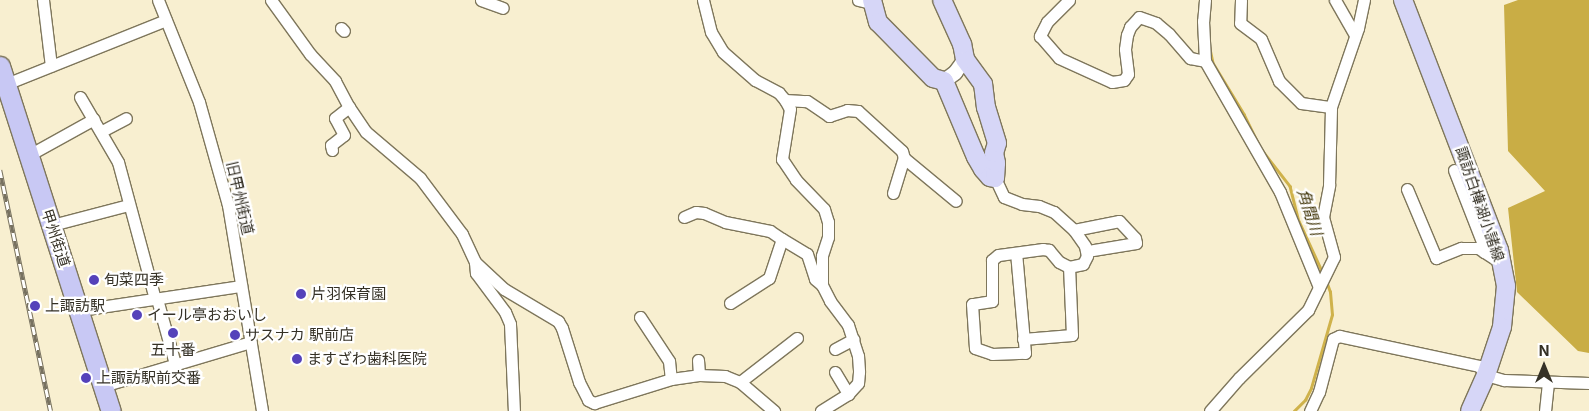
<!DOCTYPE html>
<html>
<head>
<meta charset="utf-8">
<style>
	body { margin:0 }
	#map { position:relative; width:1589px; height:411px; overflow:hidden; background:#f8efd0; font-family:Inter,"Noto Sans JP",sans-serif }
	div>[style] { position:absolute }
	.forest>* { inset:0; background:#c9ad45 }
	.stream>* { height:2.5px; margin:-1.25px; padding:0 1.25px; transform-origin:1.25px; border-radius:1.25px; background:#cfb24b }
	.roads { filter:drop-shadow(1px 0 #7e765b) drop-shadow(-1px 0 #7e765b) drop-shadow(0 1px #7e765b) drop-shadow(0 -1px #7e765b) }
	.minor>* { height:11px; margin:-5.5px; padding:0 5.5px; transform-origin:5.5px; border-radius:5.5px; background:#fff }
	.tertiary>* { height:14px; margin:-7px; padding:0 7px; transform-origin:7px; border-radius:7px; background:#fff }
	.primary>* { height:18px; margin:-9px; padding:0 9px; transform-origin:9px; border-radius:9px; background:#d6d6f7 }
	.trunk>* { height:19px; margin:-9.5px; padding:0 9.5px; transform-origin:9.5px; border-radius:9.5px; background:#c8c8f4 }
	.rail>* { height:4.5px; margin-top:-2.25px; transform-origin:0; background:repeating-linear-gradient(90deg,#fff 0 8px,#777160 0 16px); box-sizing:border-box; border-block:1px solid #777160 }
	.dots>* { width:14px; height:14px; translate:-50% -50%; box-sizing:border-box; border:2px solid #fff; border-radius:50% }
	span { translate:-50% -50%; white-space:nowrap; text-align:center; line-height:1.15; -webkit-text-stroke:4.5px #fff; paint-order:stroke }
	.street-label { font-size:15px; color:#353126 }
	.poi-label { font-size:15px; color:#353126 }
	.left { translate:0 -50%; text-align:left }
	.water-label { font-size:16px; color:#43370b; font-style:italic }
	.north { position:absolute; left:1519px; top:341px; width:50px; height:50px; -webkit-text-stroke:4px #fff; paint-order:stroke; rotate:0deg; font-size:14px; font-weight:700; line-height:20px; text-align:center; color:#353126 }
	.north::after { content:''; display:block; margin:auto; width:18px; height:22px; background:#353126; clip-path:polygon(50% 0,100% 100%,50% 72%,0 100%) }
</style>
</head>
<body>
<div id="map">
	<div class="forest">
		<i style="clip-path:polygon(1518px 0,1589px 0,1589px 353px,1578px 351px,1517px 292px,1508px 208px,1545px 191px,1508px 151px,1504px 5px)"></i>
	</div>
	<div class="stream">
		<i style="left:1209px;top:44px;width:19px;rotate:78deg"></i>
		<i style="left:1213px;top:63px;width:60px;rotate:58.7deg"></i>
		<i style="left:1244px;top:114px;width:32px;rotate:64deg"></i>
		<i style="left:1262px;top:150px;width:46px;rotate:52.1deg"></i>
		<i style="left:1290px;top:186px;width:36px;rotate:76deg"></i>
		<i style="left:1299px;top:221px;width:55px;rotate:65.3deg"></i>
		<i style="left:1294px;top:411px;width:16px;rotate:-45deg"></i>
		<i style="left:1305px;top:400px;width:13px;rotate:-63deg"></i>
		<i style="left:1311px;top:388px;width:76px;rotate:-74deg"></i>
		<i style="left:1332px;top:315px;width:23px;rotate:-95deg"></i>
		<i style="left:1330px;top:292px;width:12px;rotate:-110deg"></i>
	</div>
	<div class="roads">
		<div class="minor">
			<i style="left:43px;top:0;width:66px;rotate:83.1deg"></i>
			<i style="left:158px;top:0;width:110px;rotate:68.1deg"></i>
			<i style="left:199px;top:102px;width:107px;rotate:74.3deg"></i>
			<i style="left:228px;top:205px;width:209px;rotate:80.6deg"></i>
			<i style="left:271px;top:0;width:67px;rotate:54.2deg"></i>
			<i style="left:310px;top:54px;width:37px;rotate:47deg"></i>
			<i style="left:335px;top:81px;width:30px;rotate:62deg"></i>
			<i style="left:349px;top:107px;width:30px;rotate:56deg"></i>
			<i style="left:366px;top:132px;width:71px;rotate:40.4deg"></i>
			<i style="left:420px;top:178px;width:70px;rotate:53.1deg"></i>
			<i style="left:462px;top:234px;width:31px;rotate:65deg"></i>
			<i style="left:475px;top:262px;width:11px;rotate:85deg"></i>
			<i style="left:476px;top:273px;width:49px;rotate:53.4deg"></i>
			<i style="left:505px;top:312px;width:13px;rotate:67deg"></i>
			<i style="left:510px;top:324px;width:87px;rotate:87.4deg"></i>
			<i style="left:481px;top:0;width:23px;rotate:20deg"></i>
			<i style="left:703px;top:0;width:33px;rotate:76deg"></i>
			<i style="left:711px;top:32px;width:23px;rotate:59deg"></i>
			<i style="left:723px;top:52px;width:43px;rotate:41.2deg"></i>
			<i style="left:755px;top:80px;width:27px;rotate:28deg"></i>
			<i style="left:779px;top:93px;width:9px;rotate:49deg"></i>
			<i style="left:785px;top:100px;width:10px;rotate:61deg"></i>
			<i style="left:790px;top:109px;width:51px;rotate:99.1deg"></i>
			<i style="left:782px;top:159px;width:25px;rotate:56deg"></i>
			<i style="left:796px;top:180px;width:40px;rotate:46deg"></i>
			<i style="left:824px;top:209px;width:14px;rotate:73deg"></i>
			<i style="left:828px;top:222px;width:15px;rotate:90deg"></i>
			<i style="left:828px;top:237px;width:20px;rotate:108deg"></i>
			<i style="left:822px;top:256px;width:29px;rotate:90deg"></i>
			<i style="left:822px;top:285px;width:18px;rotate:63deg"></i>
			<i style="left:830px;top:301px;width:30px;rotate:53deg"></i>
			<i style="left:848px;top:325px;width:33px;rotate:72deg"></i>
			<i style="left:858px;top:356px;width:16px;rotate:86deg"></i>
			<i style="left:859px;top:372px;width:11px;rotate:95deg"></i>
			<i style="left:858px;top:383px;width:15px;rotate:132deg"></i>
			<i style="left:848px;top:394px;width:32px;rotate:148deg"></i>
			<i style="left:858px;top:0;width:13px;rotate:13deg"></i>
			<i style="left:1069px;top:0;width:31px;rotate:135deg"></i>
			<i style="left:1047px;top:22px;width:16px;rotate:117deg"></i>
			<i style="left:1040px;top:36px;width:29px;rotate:49deg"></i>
			<i style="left:1059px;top:58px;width:58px;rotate:24.4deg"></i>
			<i style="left:1112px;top:82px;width:12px;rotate:-9deg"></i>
			<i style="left:1124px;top:80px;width:7px;rotate:-56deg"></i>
			<i style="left:1128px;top:74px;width:25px;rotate:-97deg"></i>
			<i style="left:1125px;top:49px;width:14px;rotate:-82deg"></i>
			<i style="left:1127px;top:35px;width:9px;rotate:-69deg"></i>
			<i style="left:1130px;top:27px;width:13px;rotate:-48deg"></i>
			<i style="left:1139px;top:17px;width:18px;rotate:19deg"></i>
			<i style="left:1156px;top:23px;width:17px;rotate:40deg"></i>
			<i style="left:1169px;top:34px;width:32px;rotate:49deg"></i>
			<i style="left:1190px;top:58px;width:15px;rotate:11deg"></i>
			<i style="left:1205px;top:0;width:21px;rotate:95deg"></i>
			<i style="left:1203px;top:21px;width:40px;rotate:87.1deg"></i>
			<i style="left:1205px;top:61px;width:151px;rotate:60.2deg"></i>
			<i style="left:1280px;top:192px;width:103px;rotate:67.7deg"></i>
			<i style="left:1241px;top:0;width:23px;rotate:92deg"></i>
			<i style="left:1240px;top:23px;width:26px;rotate:37deg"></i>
			<i style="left:1261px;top:39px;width:46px;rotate:66.8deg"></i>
			<i style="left:1279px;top:81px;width:31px;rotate:45deg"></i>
			<i style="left:1301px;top:103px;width:30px;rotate:8deg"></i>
			<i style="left:1335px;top:0;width:40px;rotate:60.3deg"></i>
			<i style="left:341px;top:28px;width:4px;rotate:45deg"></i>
			<i style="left:6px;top:84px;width:172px;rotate:-21.8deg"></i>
			<i style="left:80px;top:97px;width:75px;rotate:59.7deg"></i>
			<i style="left:118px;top:162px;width:142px;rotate:74.9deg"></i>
			<i style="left:785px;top:100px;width:22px;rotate:3deg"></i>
			<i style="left:807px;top:101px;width:27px;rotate:34deg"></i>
			<i style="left:829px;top:116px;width:19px;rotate:-18deg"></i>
			<i style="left:847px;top:110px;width:11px;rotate:5deg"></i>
			<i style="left:858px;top:111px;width:59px;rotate:42.3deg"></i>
			<i style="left:902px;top:151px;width:7px;rotate:74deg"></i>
			<i style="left:904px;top:158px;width:67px;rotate:39.6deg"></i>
			<i style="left:102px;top:131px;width:27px;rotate:-28deg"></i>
			<i style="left:332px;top:150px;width:5px;rotate:-101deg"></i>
			<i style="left:331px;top:145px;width:16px;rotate:-38deg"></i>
			<i style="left:344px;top:135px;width:19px;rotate:-118deg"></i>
			<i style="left:335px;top:118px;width:18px;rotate:-38deg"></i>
			<i style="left:29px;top:155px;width:74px;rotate:-29deg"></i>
			<i style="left:1454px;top:170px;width:83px;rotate:68.7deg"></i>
			<i style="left:1484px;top:247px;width:5px;rotate:90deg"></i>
			<i style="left:995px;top:178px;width:21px;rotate:65deg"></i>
			<i style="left:1004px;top:197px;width:19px;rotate:21deg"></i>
			<i style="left:1022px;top:204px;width:17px;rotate:7deg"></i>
			<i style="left:1039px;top:206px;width:16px;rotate:22deg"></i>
			<i style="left:1054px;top:212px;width:27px;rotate:42deg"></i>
			<i style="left:1074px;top:230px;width:19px;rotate:55deg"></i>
			<i style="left:1085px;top:246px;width:10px;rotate:79deg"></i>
			<i style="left:1087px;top:256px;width:9px;rotate:117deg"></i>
			<i style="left:1083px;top:264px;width:14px;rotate:168deg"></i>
			<i style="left:1069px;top:267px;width:11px;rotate:-153deg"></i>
			<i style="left:1059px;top:262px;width:16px;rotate:-130deg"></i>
			<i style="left:1049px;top:250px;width:6px;rotate:-171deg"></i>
			<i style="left:1043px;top:249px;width:45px;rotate:172.4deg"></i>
			<i style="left:998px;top:255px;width:8px;rotate:140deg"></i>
			<i style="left:992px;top:260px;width:41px;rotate:90deg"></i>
			<i style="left:992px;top:301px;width:20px;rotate:171deg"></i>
			<i style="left:972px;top:304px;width:44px;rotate:86.1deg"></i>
			<i style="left:975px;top:348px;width:18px;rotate:19deg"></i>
			<i style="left:992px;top:354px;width:33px;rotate:-2deg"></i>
			<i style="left:1025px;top:353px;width:100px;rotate:-95.1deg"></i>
			<i style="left:1407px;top:189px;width:75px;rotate:67.2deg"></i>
			<i style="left:1436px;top:258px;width:27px;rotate:-22deg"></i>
			<i style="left:1461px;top:248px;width:17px"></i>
			<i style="left:1478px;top:248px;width:27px;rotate:33deg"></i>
			<i style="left:893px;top:193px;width:37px;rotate:-73deg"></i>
			<i style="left:684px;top:217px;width:13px;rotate:-23deg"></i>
			<i style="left:696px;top:212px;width:8px;rotate:7deg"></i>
			<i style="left:704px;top:213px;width:23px;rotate:23deg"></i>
			<i style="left:725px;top:222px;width:46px;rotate:11.3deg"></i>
			<i style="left:770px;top:231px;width:14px;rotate:34deg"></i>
			<i style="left:52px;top:225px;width:79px;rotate:-14.7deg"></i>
			<i style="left:1074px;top:230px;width:46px;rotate:-11.3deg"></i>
			<i style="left:1119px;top:221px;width:23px;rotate:47deg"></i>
			<i style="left:1135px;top:238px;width:5px;rotate:79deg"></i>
			<i style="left:1136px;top:243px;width:50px;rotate:170.7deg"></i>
			<i style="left:475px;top:262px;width:40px;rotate:43deg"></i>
			<i style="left:504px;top:289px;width:63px;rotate:30.7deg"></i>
			<i style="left:558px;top:321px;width:8px;rotate:60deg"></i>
			<i style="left:562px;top:328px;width:57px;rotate:72.5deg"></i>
			<i style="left:579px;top:382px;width:20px;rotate:63deg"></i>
			<i style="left:588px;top:400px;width:7px;rotate:27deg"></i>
			<i style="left:594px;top:403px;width:81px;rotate:-17.3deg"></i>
			<i style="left:671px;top:379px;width:28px;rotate:-8deg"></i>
			<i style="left:699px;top:375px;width:26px;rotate:2deg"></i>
			<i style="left:725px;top:376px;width:16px;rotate:22deg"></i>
			<i style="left:740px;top:382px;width:45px;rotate:40.5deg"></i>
			<i style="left:157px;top:299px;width:67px;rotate:74.5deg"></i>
			<i style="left:730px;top:303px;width:46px;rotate:-32.7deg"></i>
			<i style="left:769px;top:278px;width:41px;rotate:-71.6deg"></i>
			<i style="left:782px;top:239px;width:29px;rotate:31deg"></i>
			<i style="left:807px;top:254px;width:26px;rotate:72deg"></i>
			<i style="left:815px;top:279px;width:9px;rotate:41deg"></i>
			<i style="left:80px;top:310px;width:163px;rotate:-8.5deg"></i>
			<i style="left:640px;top:317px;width:53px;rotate:56.6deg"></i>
			<i style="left:669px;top:361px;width:18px;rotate:84deg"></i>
			<i style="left:1023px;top:339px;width:49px;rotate:-4.7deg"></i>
			<i style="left:1072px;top:335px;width:68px;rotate:-92.5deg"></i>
			<i style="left:835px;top:349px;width:21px;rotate:-28deg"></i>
			<i style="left:698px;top:360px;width:15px;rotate:86deg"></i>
			<i style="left:835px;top:372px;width:26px;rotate:59deg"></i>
			<i style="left:740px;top:382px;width:72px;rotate:-37.7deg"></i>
			<i style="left:103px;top:386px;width:154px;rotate:-16.6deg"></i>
			<i style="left:1210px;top:411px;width:44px;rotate:-48.7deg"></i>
			<i style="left:1239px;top:378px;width:97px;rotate:-44.6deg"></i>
			<i style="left:1308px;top:310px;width:59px;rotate:-63.9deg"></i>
			<i style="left:1334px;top:257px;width:41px;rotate:-105.4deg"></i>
			<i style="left:1323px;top:217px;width:33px;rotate:-79deg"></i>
			<i style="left:1329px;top:185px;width:78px;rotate:-88.5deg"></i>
			<i style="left:1331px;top:107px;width:83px;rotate:-71.1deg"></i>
			<i style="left:1358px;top:28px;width:29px;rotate:-78deg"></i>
			<i style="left:1310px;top:411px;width:21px;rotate:-65deg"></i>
			<i style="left:1319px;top:392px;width:55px;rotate:-75.2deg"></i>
			<i style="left:1333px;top:339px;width:7px;rotate:-27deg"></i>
			<i style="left:1339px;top:336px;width:143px;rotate:12.1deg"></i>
			<i style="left:1479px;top:366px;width:11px;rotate:52deg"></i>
			<i style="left:1486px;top:375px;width:19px;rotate:16deg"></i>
			<i style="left:1504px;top:380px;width:85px;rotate:2deg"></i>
			<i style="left:1545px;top:411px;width:29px;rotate:-84deg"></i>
		</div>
		<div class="tertiary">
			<i style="left:944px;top:81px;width:14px;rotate:-36deg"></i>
			<i style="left:955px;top:73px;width:17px;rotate:-54deg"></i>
		</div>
		<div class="primary">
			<i style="left:872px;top:0;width:23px;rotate:75deg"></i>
			<i style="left:878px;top:22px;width:78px;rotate:45.5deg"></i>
			<i style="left:933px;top:78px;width:11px;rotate:15deg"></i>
			<i style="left:944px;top:81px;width:82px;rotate:67.2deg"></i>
			<i style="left:976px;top:157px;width:14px;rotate:60deg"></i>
			<i style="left:983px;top:169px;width:11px;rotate:49deg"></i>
			<i style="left:990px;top:177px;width:5px;rotate:11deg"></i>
			<i style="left:995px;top:178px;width:15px;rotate:-86deg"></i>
			<i style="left:996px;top:163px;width:10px;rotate:-101deg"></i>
			<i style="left:994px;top:153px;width:10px;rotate:-73deg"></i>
			<i style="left:997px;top:143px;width:37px;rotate:-107deg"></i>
			<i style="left:986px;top:108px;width:24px;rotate:-97deg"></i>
			<i style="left:983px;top:84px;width:31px;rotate:-126deg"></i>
			<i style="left:965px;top:59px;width:15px;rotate:-101deg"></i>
			<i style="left:962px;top:44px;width:48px;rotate:-114.4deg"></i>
			<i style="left:1403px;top:0;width:268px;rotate:69deg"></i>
			<i style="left:1499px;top:250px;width:37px;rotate:79deg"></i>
			<i style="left:1506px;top:286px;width:41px;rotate:95.6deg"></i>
			<i style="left:1502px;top:327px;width:51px;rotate:108.4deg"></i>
			<i style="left:1486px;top:375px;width:39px;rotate:114deg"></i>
		</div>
		<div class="trunk">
			<i style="left:0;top:66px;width:362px;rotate:72.2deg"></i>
		</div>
	</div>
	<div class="rail">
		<i style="left:0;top:170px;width:246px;rotate:78.1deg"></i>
	</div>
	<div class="dots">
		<i style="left:94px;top:280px;background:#5542ba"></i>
		<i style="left:301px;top:294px;background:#5542ba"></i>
		<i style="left:35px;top:306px;background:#5542ba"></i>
		<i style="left:137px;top:315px;background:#5542ba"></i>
		<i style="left:173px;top:333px;background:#5542ba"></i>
		<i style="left:235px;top:335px;background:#5542ba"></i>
		<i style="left:297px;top:359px;background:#5542ba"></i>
		<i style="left:86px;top:378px;background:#5542ba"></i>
	</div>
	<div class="street-label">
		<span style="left:240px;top:198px;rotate:77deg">旧甲州街道</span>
		<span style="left:1480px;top:204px;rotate:71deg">諏訪白樺湖小諸線</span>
		<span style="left:56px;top:238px;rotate:72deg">甲州街道</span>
	</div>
	<div class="poi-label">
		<span class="left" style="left:104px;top:280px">旬菜四季</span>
		<span class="left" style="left:311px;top:294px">片羽保育園</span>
		<span class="left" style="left:45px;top:306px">上諏訪駅</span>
		<span class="left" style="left:147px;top:315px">イール亭おおいし</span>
		<span class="left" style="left:245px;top:335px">サスナカ 駅前店</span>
		<span style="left:173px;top:350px">五十番</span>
		<span class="left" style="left:307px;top:359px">ますざわ歯科医院</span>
		<span class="left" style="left:96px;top:378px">上諏訪駅前交番</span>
	</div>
	<div class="water-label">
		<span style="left:1310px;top:212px;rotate:72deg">角間川</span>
	</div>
	<div class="north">N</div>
</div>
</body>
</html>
